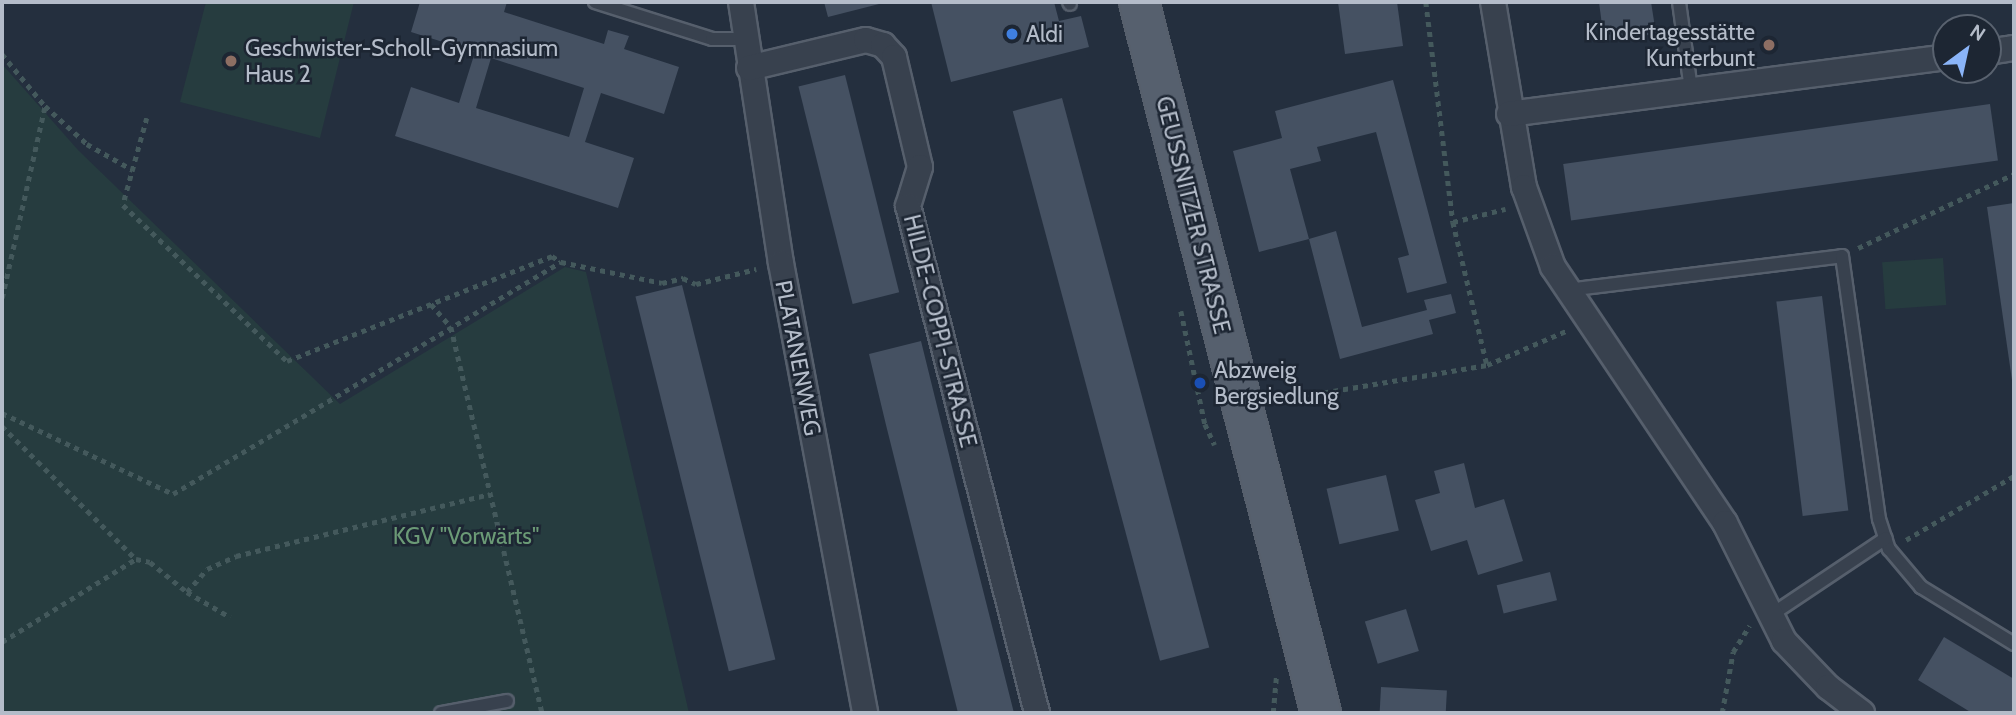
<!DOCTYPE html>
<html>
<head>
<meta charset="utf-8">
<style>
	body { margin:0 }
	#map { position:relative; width:2016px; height:715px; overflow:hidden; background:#242f3e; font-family:Cabin,sans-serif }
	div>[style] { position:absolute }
	.green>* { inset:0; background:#263c3f; transform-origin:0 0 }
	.building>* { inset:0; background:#455162; transform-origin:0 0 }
	.path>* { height:4.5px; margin-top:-2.25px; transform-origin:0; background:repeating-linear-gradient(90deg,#44595c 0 5px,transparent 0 10px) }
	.roads { filter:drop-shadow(2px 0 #565f6c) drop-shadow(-2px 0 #565f6c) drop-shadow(0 2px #565f6c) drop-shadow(0 -2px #565f6c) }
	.lane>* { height:12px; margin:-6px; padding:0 6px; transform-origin:6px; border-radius:6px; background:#38414e }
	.street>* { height:24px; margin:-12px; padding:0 12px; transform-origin:12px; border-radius:12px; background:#38414e }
	.primary>* { height:38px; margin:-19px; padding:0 19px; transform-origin:19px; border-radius:19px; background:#56606e }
	.dots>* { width:19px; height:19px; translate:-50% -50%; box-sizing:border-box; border:4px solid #1d2633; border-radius:50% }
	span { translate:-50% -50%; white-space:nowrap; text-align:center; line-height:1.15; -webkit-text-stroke:5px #1d2633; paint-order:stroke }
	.poi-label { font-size:23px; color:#b4bcc9 }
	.right { translate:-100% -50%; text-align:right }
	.left { translate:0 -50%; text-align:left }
	.street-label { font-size:23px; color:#b4bcc9 }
	.park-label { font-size:23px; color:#6b9a76 }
	.frame { position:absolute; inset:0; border:4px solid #b4bcc9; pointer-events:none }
	.north { position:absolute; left:1932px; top:14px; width:70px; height:70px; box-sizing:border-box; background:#1d2633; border:2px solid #59626f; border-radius:50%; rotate:33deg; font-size:19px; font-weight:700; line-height:28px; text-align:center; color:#b4bcc9 }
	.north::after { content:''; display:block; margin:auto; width:24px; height:32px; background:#8ab4f8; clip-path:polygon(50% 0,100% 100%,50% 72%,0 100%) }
</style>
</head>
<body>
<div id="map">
	<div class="green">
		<i style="clip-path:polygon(206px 2px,354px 2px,320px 138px,180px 102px)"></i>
		<i style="clip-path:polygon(2px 64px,78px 150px,340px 404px,565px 267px,586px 272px,689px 713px,2px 713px)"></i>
		<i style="left:1943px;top:258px;width:47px;height:61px;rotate:86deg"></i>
	</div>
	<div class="building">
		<i style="clip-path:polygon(evenodd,420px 2px,507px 2px,504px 12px,604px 44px,608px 30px,629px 36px,624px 49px,679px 67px,664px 114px,601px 93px,585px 142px,634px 158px,618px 208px,395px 136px,411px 87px,459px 103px,475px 52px,411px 32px,420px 2px,491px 58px,584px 88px,569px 137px,476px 108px,491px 58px)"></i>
		<i style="clip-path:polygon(824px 2px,883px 2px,883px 3px,828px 17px)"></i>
		<i style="clip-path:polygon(931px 2px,1054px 2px,1059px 21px,1081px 16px,1089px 47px,951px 82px)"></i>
		<i style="clip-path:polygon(1338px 2px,1397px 2px,1403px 46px,1345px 54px)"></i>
		<i style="clip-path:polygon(1599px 2px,1651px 2px,1656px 34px,1604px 41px)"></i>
		<i style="left:845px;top:75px;width:224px;height:48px;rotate:76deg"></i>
		<i style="clip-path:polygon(1393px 80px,1447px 283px,1407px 293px,1398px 258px,1409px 255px,1376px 132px,1317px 147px,1321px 161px,1290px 169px,1309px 239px,1259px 252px,1233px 151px,1282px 138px,1275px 111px)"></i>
		<i style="left:1062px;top:98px;width:569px;height:51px;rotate:75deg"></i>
		<i style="left:1990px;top:104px;width:57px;height:431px;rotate:82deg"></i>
		<i style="clip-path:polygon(2014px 203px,2014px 387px,2013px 387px,1987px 207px)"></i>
		<i style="clip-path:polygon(1336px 231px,1362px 327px,1427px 310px,1424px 300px,1451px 294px,1456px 313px,1429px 320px,1433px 334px,1340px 359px,1309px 239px)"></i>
		<i style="left:682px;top:285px;width:386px;height:48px;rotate:76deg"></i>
		<i style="left:1822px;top:296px;width:216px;height:46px;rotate:83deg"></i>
		<i style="clip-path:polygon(921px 341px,956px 483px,1014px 713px,958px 713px,886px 425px,869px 354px)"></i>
		<i style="clip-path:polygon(1464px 463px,1475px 508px,1504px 499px,1523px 561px,1478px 575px,1467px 540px,1431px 551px,1415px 500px,1440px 493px,1434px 471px)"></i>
		<i style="left:1386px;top:475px;width:57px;height:61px;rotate:77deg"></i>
		<i style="left:1550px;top:572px;width:29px;height:55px;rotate:76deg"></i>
		<i style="left:1406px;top:609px;width:44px;height:43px;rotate:73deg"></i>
		<i style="clip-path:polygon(1944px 637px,2014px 679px,2014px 713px,1972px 713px,1918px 680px)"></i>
		<i style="left:1381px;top:687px;width:66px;height:26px;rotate:3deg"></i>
	</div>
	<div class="path">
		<i style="left:1426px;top:2px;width:222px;rotate:83deg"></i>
		<i style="left:1453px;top:222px;width:147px;rotate:76.6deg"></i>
		<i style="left:2px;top:54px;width:67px;rotate:50.4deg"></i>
		<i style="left:45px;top:106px;width:57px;rotate:42.1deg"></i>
		<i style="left:87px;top:144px;width:53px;rotate:29.5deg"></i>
		<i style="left:147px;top:118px;width:90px;rotate:105.4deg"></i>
		<i style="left:123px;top:205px;width:226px;rotate:43.6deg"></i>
		<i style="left:287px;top:361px;width:285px;rotate:-21.6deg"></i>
		<i style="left:552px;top:256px;width:11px;rotate:34deg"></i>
		<i style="left:561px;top:262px;width:103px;rotate:11.7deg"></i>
		<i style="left:662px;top:283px;width:22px;rotate:-13deg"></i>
		<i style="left:683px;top:278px;width:14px;rotate:25deg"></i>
		<i style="left:696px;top:284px;width:62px;rotate:-14deg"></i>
		<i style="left:1453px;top:222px;width:54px;rotate:-14deg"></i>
		<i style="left:1858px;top:248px;width:173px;rotate:-25.4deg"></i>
		<i style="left:2px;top:298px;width:197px;rotate:-77.4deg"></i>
		<i style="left:431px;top:304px;width:30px;rotate:49deg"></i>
		<i style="left:451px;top:327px;width:397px;rotate:76.7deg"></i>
		<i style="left:1181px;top:311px;width:116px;rotate:78deg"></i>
		<i style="left:1205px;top:424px;width:23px;rotate:65deg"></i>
		<i style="left:1274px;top:401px;width:216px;rotate:-9.6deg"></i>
		<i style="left:1487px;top:365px;width:86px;rotate:-23.3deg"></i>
		<i style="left:2px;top:413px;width:189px;rotate:25.3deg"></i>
		<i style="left:173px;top:494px;width:452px;rotate:-30.9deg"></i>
		<i style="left:2px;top:426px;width:189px;rotate:44.8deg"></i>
		<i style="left:136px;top:559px;width:14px;rotate:12deg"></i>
		<i style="left:150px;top:562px;width:48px;rotate:39deg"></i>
		<i style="left:187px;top:592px;width:50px;rotate:30.2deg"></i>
		<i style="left:1906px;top:540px;width:126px;rotate:-30.7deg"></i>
		<i style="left:187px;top:592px;width:30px;rotate:-49deg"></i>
		<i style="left:207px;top:569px;width:32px;rotate:-24deg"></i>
		<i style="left:236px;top:556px;width:261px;rotate:-13.7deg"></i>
		<i style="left:2px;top:642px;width:158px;rotate:-31.8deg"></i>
		<i style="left:1273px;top:713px;width:36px;rotate:-85deg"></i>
		<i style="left:1722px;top:713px;width:62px;rotate:-79.8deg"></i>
		<i style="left:1733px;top:652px;width:31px;rotate:-58deg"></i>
	</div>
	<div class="roads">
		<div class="lane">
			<i style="left:595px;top:2px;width:123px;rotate:17.5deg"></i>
			<i style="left:712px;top:39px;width:33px"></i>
			<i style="left:1069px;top:2px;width:2px;rotate:63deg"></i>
			<i style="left:1679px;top:2px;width:89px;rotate:82.2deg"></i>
			<i style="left:1567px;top:290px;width:277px;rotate:-7deg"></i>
			<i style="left:1842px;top:256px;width:266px;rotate:82deg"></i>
			<i style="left:1879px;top:519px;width:32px;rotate:72deg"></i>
			<i style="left:1889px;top:549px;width:50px;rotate:49.9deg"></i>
			<i style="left:1921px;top:587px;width:109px;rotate:31.5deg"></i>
			<i style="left:1771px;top:615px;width:138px;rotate:-33.8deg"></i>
			<i style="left:441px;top:713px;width:67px;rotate:-10.3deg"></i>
		</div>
		<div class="street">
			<i style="left:741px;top:2px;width:264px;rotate:81.3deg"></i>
			<i style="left:781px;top:263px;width:458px;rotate:79.4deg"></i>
			<i style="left:1493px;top:2px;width:188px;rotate:80.5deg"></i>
			<i style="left:1524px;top:187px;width:85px;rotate:70.1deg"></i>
			<i style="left:1553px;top:267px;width:308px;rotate:56.1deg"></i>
			<i style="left:1725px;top:523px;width:132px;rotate:63.4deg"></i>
			<i style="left:1784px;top:641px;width:64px;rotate:46.3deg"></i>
			<i style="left:1828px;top:687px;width:43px;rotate:37.4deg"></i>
			<i style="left:1988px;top:52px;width:26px;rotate:-9deg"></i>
			<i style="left:749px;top:68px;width:120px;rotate:-13.5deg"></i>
			<i style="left:866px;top:40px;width:18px;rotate:16deg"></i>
			<i style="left:883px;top:45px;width:16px;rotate:47deg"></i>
			<i style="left:894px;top:57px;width:113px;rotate:76.7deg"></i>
			<i style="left:920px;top:167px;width:41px;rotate:107.1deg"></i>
			<i style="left:908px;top:206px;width:523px;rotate:75.72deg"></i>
			<i style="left:1509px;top:114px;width:441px;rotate:-7.4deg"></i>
		</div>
		<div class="primary">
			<i style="left:1139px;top:2px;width:734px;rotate:75.64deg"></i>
		</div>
	</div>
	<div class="dots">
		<i style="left:1012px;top:34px;background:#3f7fe0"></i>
		<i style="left:1769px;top:45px;background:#8d6e63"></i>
		<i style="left:231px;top:61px;background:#8d6e63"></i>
		<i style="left:1200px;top:383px;background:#1a4fb4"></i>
	</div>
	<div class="poi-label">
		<span class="right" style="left:1755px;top:45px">Kindertagesstätte<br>Kunterbunt</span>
		<span class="left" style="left:1026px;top:34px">Aldi</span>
		<span class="left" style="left:245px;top:61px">Geschwister-Scholl-Gymnasium<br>Haus 2</span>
		<span class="left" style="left:1214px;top:383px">Abzweig<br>Bergsiedlung</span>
	</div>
	<div class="street-label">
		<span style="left:1193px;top:215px;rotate:76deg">GEUSSNITZER STRASSE</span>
		<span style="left:940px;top:331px;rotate:76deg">HILDE-COPPI-STRASSE</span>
		<span style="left:798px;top:358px;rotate:79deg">PLATANENWEG</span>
	</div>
	<div class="park-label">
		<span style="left:466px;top:536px">KGV "Vorwärts"</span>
	</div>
	<div class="frame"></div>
	<div class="north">N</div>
</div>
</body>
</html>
